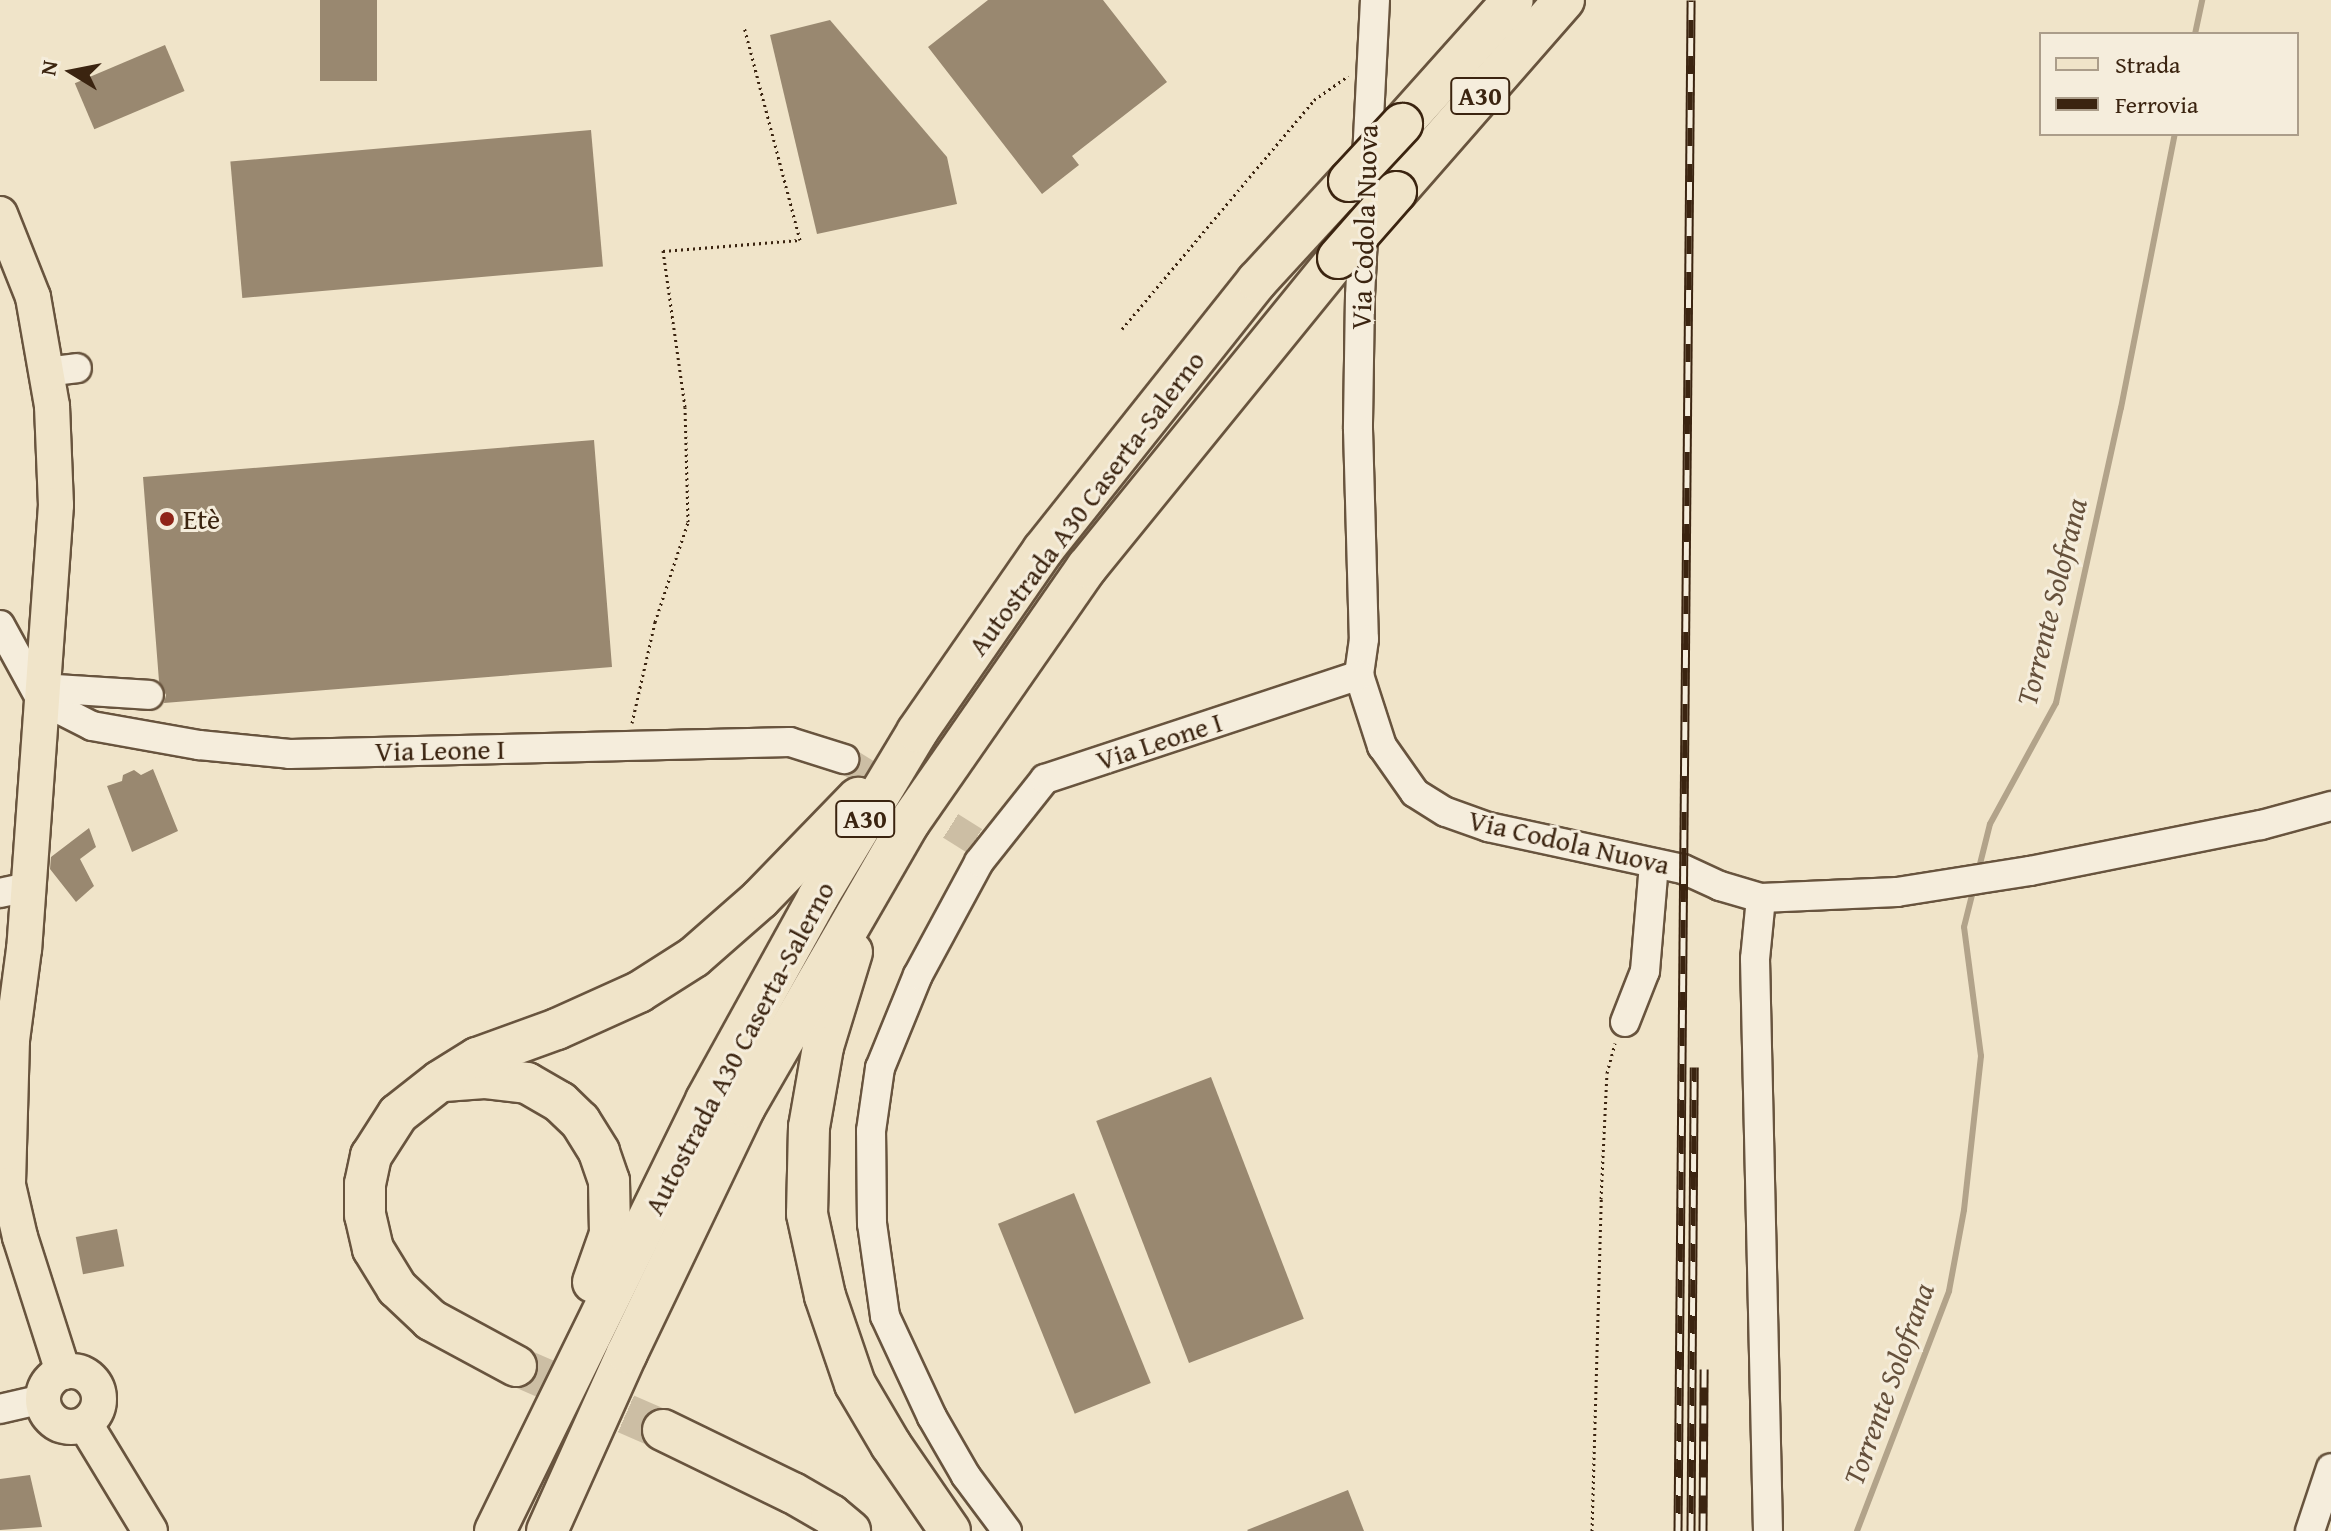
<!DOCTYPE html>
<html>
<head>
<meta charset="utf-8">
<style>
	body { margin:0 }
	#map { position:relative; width:2331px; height:1531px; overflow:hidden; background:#f0e4c9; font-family:"Gentium Book Plus",serif }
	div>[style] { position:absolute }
	.stream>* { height:6px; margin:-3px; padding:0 3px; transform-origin:3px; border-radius:3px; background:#b2a38a }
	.building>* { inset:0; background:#998870; transform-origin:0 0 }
	.minor-tunnel>* { height:28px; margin-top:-14px; transform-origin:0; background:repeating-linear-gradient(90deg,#ccbea4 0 28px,transparent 0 42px) }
	.highway-tunnel>* { height:40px; margin-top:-20px; transform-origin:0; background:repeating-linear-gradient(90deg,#ccbea4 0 40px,transparent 0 60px) }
	.path>* { height:3px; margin-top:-1.5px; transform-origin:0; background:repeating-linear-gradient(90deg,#3b2410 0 2px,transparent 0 6px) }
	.roads { filter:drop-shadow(2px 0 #68543e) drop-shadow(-2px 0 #68543e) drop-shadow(0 2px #68543e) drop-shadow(0 -2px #68543e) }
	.minor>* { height:28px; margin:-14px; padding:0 14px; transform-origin:14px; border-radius:14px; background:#f5eddc }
	.major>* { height:34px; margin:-17px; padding:0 17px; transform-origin:17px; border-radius:17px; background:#f0e4c9 }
	.major>.ring { margin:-17px; padding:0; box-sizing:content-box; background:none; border:34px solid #f0e4c9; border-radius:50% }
	.highway>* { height:40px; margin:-20px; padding:0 20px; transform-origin:20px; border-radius:20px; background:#f0e4c9 }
	.rail>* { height:9px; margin-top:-4.5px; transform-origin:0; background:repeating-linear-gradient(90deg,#f5eddc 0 18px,#3b2410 0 36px); box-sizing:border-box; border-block:2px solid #3b2410 }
	.bridges { filter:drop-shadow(2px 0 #3b2410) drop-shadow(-2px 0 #3b2410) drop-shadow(0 2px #3b2410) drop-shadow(0 -2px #3b2410) }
	.highway-bridge>* { height:40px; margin:-20px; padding:0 20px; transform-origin:20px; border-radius:20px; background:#f0e4c9 }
	.dots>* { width:22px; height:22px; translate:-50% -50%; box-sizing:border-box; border:4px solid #f5eddc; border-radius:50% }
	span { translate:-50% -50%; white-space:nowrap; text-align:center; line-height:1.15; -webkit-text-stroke:6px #f5eddc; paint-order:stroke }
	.shield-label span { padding:2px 6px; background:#f5eddc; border:2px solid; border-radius:6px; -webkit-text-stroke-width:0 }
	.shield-label { font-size:26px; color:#3b2410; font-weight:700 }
	.street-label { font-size:28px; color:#3b2410 }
	.poi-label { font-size:28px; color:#3b2410 }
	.left { translate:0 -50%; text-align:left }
	.water-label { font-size:30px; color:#65503b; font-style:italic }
	.legend { position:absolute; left:2039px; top:32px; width:260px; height:104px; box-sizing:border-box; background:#f5eddc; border:2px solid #ab9d8a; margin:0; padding:10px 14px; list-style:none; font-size:24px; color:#3b2410 }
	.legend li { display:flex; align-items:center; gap:16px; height:40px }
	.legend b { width:40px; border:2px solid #ab9d8a }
	.north { position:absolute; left:32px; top:32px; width:80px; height:80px; -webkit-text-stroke:6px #f5eddc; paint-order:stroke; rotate:280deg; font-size:22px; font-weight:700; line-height:32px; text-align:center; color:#3b2410 }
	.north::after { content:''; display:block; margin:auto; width:28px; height:36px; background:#3b2410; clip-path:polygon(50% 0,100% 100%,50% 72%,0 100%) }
</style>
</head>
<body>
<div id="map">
	<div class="stream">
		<i style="left:2195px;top:34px;width:35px;rotate:-78deg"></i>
		<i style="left:1978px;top:872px;width:49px;rotate:-76deg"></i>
		<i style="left:1990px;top:824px;width:138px;rotate:-61.4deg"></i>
		<i style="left:2056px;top:703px;width:302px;rotate:-77.6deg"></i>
		<i style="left:2121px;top:408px;width:279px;rotate:-78.9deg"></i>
		<i style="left:1857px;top:1531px;width:257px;rotate:-69deg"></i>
		<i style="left:1949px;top:1291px;width:82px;rotate:-79.5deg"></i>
		<i style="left:1964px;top:1210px;width:155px;rotate:-83.7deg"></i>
		<i style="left:1981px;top:1056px;width:130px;rotate:-97.5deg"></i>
		<i style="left:1964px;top:927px;width:41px;rotate:-76deg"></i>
	</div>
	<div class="building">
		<i style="left:320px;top:0;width:57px;height:81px"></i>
		<i style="clip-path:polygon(988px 0,1103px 0,1167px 82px,1072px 156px,1079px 165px,1042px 194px,928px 47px)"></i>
		<i style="clip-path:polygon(830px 20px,947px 157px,957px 204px,817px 234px,770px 35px)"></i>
		<i style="left:165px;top:45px;width:50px;height:98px;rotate:67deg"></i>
		<i style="left:591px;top:130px;width:137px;height:362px;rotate:85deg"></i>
		<i style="clip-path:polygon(594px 440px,612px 667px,164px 703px,166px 695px,159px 681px,143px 477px)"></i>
		<i style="clip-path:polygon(153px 769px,178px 831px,132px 852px,107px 786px,122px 781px,123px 775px,134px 770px,141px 775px)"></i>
		<i style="clip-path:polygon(89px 828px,96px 847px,80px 859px,94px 886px,76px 902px,50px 869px,51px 857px)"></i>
		<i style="left:1211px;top:1077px;width:259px;height:123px;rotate:69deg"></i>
		<i style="left:1074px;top:1193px;width:205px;height:82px;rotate:68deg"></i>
		<i style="left:117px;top:1229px;width:38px;height:42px;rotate:79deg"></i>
		<i style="clip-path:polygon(30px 1475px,42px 1527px,0 1530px,0 1479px)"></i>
		<i style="clip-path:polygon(1348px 1490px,1364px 1531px,1248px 1531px,1247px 1530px)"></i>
	</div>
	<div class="minor-tunnel">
		<i style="left:844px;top:759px;width:171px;rotate:32.1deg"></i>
	</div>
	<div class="highway-tunnel">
		<i style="left:516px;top:1366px;width:160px;rotate:23.5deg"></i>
	</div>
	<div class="path">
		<i style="left:1122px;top:329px;width:299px;rotate:-50deg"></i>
		<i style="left:1314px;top:100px;width:42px;rotate:-35.2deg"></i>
		<i style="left:632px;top:723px;width:104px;rotate:-77.2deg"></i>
		<i style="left:655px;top:622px;width:105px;rotate:-71.7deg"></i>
		<i style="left:688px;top:522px;width:115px;rotate:-91.5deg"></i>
		<i style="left:685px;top:407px;width:158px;rotate:-98deg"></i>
		<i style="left:663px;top:251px;width:137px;rotate:-4.6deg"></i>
		<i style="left:800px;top:240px;width:221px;rotate:-104.7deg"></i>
		<i style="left:1592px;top:1531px;width:332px;rotate:-88.4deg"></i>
		<i style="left:1601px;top:1199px;width:126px;rotate:-87.3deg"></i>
		<i style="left:1607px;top:1073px;width:31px;rotate:-75deg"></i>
	</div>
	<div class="roads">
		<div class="minor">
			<i style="left:1375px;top:0;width:296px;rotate:92.9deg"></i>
			<i style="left:1360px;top:296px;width:133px;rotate:90.9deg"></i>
			<i style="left:1358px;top:429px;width:210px;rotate:88.4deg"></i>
			<i style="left:1364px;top:639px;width:36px;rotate:98deg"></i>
			<i style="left:1359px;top:675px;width:75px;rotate:72.1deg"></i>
			<i style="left:1382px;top:746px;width:57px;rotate:54.9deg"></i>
			<i style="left:1415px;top:793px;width:36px;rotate:32deg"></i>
			<i style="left:1446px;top:812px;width:45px;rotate:19.7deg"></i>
			<i style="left:1488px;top:827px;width:199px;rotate:12.2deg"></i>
			<i style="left:1683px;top:869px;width:41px;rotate:24.7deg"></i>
			<i style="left:1720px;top:886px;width:43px;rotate:16.3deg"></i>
			<i style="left:1761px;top:898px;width:136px;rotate:-2.5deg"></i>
			<i style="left:1897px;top:892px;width:135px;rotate:-9deg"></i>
			<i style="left:2030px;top:871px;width:236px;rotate:-11.3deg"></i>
			<i style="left:2261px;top:825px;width:73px;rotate:-15.2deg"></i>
			<i style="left:46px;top:372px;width:31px;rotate:-7deg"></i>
			<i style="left:0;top:625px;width:85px;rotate:61.3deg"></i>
			<i style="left:41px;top:700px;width:57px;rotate:27deg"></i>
			<i style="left:92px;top:726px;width:109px;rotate:10.1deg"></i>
			<i style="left:199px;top:745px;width:91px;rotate:5.6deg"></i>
			<i style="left:290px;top:754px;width:500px;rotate:-1.37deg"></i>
			<i style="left:790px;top:742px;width:57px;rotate:17.5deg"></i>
			<i style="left:42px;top:688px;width:107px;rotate:3.7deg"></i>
			<i style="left:0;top:893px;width:29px;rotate:-12deg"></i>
			<i style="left:1761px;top:898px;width:61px;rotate:95.6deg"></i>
			<i style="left:1755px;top:959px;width:572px;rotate:88.7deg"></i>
			<i style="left:1625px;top:1022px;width:55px;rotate:-68.6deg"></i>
			<i style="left:1645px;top:971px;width:108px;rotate:-85.2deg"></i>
			<i style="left:0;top:1409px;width:44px;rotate:-13.1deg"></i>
			<i style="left:1007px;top:1531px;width:69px;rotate:-126.7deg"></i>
			<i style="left:966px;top:1476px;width:68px;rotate:-120deg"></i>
			<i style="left:932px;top:1417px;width:111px;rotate:-115deg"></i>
			<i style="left:885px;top:1316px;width:93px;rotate:-98deg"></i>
			<i style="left:872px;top:1224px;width:93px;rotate:-90.6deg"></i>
			<i style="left:871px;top:1131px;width:64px;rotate:-81.9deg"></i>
			<i style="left:880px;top:1068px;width:100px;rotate:-67.8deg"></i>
			<i style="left:918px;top:975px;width:128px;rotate:-61.6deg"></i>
			<i style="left:979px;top:862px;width:106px;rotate:-51.5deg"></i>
			<i style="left:1045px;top:779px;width:331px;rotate:-18.3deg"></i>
			<i style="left:2310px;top:1531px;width:66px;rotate:-71.6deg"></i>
		</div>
		<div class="major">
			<i style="left:0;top:214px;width:89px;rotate:68.3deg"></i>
			<i style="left:33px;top:297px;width:111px;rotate:80.1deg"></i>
			<i style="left:52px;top:406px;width:99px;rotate:87.7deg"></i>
			<i style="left:56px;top:505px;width:445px;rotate:94.1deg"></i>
			<i style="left:24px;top:949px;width:92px;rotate:97.5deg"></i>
			<i style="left:12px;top:1040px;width:145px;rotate:91.6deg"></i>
			<i style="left:8px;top:1185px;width:53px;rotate:77deg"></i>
			<i style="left:20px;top:1237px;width:142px;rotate:72.3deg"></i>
			<i class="ring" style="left:43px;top:1371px;width:22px;height:22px"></i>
			<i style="left:85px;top:1424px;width:125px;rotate:58.7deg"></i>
		</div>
		<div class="highway">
			<i style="left:1402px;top:124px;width:166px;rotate:-48.2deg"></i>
			<i style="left:1396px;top:192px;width:255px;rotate:-48.8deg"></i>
			<i style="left:852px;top:952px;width:99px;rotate:107deg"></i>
			<i style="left:823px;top:1047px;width:81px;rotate:99.9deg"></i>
			<i style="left:809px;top:1127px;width:87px;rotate:91.3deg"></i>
			<i style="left:807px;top:1214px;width:84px;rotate:77.6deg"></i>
			<i style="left:825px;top:1296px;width:93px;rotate:71.2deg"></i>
			<i style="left:855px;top:1384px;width:71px;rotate:59.5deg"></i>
			<i style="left:891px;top:1445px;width:104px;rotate:55.5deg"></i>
			<i style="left:444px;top:1081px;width:40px;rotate:-4.3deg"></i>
			<i style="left:484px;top:1078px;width:43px;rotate:6.6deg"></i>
			<i style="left:527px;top:1083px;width:38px;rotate:30deg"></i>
			<i style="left:560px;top:1102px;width:28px;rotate:44deg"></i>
			<i style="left:580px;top:1121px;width:36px;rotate:58deg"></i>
			<i style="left:599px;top:1152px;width:31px;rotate:71deg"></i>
			<i style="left:609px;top:1181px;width:53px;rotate:88.9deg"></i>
			<i style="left:610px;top:1234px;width:51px;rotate:109.5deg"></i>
			<i style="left:516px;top:1366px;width:97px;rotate:-151.6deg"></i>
			<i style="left:431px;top:1320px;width:47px;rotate:-136.7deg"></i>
			<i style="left:397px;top:1288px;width:46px;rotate:-121.6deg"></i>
			<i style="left:373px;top:1249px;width:35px;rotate:-103deg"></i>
			<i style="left:365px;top:1215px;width:31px;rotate:-90deg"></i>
			<i style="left:365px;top:1184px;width:29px;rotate:-78deg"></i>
			<i style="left:371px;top:1156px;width:50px;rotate:-57.3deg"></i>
			<i style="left:398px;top:1114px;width:53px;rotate:-38.2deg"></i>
			<i style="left:440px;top:1081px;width:44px;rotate:-31.9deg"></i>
			<i style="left:477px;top:1058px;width:85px;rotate:-19.9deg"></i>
			<i style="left:557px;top:1029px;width:90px;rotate:-24.3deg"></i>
			<i style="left:639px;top:992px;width:65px;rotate:-32.5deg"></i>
			<i style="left:694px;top:957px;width:88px;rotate:-41.3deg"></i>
			<i style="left:760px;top:899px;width:141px;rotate:-45.9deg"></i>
			<i style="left:663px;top:1430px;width:144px;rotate:25.9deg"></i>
			<i style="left:793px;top:1493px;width:44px;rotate:30.1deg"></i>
			<i style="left:831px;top:1515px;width:25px;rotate:40deg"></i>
			<i style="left:495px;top:1531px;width:480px;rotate:-63.9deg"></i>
			<i style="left:706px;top:1100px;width:232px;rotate:-61.1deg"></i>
			<i style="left:818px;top:897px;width:192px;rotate:-59deg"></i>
			<i style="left:917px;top:732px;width:221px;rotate:-55.3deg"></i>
			<i style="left:1043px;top:550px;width:344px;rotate:-51.5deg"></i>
			<i style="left:1257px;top:281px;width:136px;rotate:-47.4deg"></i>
			<i style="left:547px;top:1531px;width:195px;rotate:-65.8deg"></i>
			<i style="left:627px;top:1353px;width:273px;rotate:-64.4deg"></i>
			<i style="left:745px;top:1107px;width:328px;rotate:-60deg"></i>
			<i style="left:909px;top:823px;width:312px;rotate:-55.2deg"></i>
			<i style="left:1087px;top:567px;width:398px;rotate:-50.9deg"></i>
		</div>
	</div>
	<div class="rail">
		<i style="left:1678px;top:1531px;width:1531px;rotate:-89.51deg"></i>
		<i style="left:1691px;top:1531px;width:464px;rotate:-89.6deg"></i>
		<i style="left:1703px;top:1531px;width:162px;rotate:-89.6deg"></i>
	</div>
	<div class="bridges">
		<div class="highway-bridge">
			<i style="left:1349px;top:181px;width:78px;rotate:-47.1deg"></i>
			<i style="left:1338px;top:258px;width:88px;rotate:-48.7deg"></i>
		</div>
	</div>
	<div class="dots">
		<i style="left:167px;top:519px;background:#8f2418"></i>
	</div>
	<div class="shield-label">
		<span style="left:1480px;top:96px">A30</span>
		<span style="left:865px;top:819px">A30</span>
	</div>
	<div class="street-label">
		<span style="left:1364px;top:227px;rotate:-88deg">Via Codola Nuova</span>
		<span style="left:1086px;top:503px;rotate:-53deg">Autostrada A30 Caserta-Salerno</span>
		<span style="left:1159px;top:741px;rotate:-18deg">Via Leone I</span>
		<span style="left:440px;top:750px;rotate:-1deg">Via Leone I</span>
		<span style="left:1569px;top:842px;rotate:13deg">Via Codola Nuova</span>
		<span style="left:739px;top:1048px;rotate:-62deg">Autostrada A30 Caserta-Salerno</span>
	</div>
	<div class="poi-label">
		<span class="left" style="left:183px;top:519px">Etè</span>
	</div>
	<div class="water-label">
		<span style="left:2051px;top:602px;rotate:-76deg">Torrente Solofrana</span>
		<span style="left:1888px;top:1384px;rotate:-70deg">Torrente Solofrana</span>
	</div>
	<ul class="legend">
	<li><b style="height:10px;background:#f0e4c9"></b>Strada</li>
	<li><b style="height:10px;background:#3b2410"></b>Ferrovia</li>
	</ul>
	<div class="north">N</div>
</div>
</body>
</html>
